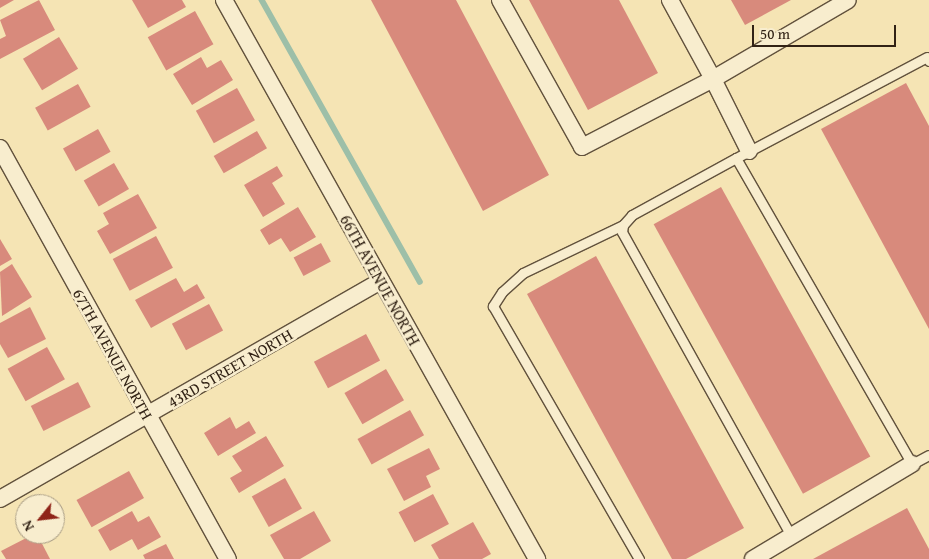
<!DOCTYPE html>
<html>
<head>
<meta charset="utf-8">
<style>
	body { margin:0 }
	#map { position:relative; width:929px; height:559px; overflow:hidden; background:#f5e4b4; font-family:"Gentium Book Plus",serif }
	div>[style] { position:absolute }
	.stream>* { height:5.5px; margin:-2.75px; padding:0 2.75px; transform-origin:2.75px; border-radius:2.75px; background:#9dbfa8 }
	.building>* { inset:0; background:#d88a7c; transform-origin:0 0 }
	.roads { filter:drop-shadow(1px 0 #62523d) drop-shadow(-1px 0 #62523d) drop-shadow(0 1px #62523d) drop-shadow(0 -1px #62523d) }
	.lane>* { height:9px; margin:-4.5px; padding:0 4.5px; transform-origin:4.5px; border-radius:4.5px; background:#f8edce }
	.street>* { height:16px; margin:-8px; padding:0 8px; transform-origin:8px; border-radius:8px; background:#f8edce }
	span { translate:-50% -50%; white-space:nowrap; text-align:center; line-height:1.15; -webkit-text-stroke:5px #f8edce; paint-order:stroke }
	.street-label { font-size:16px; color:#312215 }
	.north { position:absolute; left:15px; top:494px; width:50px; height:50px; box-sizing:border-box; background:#f8edce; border:1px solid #a89c84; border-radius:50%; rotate:241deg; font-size:14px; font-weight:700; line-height:20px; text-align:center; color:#312215 }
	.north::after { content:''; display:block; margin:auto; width:18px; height:22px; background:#8f2418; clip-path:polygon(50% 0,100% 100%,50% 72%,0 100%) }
	.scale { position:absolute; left:752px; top:25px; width:144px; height:22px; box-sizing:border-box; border:2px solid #312215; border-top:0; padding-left:6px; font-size:15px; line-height:18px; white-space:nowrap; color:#312215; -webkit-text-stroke:4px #f8edce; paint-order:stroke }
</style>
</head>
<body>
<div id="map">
	<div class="stream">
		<i style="left:262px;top:0;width:323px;rotate:60.7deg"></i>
	</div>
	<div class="building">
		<i style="clip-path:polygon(0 0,14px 0,0 8px)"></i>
		<i style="clip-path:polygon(39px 0,55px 30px,0 59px,0 39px,6px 36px,0 20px)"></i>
		<i style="clip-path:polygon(132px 0,182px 0,186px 7px,148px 28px)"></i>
		<i style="clip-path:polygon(371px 0,456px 0,549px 175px,483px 211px)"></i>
		<i style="clip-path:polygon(529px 0,619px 0,658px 73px,588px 110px)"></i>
		<i style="clip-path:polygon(731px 0,791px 0,745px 25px)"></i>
		<i style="left:195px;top:11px;width:38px;height:54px;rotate:61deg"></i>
		<i style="left:59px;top:37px;width:37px;height:42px;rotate:59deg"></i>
		<i style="clip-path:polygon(201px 57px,207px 68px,221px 60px,233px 80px,192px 105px,173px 74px)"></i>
		<i style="clip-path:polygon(906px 83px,929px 126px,929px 329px,821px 129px)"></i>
		<i style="left:78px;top:84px;width:26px;height:49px;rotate:61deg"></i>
		<i style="left:237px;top:88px;width:37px;height:47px;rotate:61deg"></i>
		<i style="left:98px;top:129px;width:26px;height:40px;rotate:61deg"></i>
		<i style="left:257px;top:131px;width:20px;height:50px;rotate:60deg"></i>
		<i style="left:114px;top:163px;width:30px;height:35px;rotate:60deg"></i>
		<i style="clip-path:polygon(277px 166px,283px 176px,272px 183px,285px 204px,263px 217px,244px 185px)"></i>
		<i style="left:721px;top:187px;width:308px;height:77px;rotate:61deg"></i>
		<i style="clip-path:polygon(138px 194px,157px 228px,110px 254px,97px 231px,109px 224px,103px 213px)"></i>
		<i style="clip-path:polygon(298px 207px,316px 237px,290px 252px,281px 238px,269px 245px,260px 230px)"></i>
		<i style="left:156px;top:236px;width:36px;height:49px;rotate:62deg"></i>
		<i style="clip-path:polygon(0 239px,12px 259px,0 266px)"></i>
		<i style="left:321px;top:243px;width:21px;height:31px;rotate:62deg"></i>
		<i style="clip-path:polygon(596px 256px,744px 528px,686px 559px,672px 559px,527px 294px)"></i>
		<i style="clip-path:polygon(12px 264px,32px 297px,2px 316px,0 272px)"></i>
		<i style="clip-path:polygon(176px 278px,184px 292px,197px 284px,205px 298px,151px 328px,135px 300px)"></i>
		<i style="left:209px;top:304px;width:30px;height:42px;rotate:62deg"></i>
		<i style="clip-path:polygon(30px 307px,46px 339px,8px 358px,0 344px,0 323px)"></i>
		<i style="left:366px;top:334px;width:30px;height:59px;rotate:62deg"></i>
		<i style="left:47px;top:347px;width:37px;height:45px;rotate:61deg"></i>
		<i style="left:386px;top:369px;width:36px;height:48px;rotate:60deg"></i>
		<i style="left:78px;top:382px;width:28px;height:53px;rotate:63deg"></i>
		<i style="left:410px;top:410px;width:29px;height:60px;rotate:61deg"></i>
		<i style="clip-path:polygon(230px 417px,236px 429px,249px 421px,256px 433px,218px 456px,204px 433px)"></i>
		<i style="clip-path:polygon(266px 436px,284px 466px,239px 493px,230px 478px,242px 471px,232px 456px)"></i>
		<i style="clip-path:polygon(429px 448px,440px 469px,426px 476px,431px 487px,404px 501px,387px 469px)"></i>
		<i style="left:129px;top:471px;width:31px;height:60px;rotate:61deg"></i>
		<i style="left:285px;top:478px;width:35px;height:38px;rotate:61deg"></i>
		<i style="left:433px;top:494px;width:34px;height:39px;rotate:62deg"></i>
		<i style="clip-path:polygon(907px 508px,929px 549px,929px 559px,813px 559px)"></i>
		<i style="clip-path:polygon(132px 511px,138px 522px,149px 516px,161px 537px,138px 550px,132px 539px,110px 551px,98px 530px)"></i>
		<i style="clip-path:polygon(314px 511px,331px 541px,300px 559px,284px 559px,270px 535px)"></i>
		<i style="clip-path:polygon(473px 522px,491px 554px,482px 559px,439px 559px,431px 545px)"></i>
		<i style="clip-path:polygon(34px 534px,37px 534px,50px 559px,6px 559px,1px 551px)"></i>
		<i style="clip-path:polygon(166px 544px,174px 559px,145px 559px,143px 555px)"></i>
	</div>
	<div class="roads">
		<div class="lane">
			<i style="left:929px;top:61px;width:4px;rotate:-117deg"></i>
			<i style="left:927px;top:57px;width:216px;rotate:152.1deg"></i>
			<i style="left:736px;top:158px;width:353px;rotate:60.1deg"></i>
			<i style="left:912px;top:464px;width:19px;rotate:-28deg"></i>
			<i style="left:736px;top:158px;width:119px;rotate:151.3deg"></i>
			<i style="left:632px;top:215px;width:13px;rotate:132deg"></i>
			<i style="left:623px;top:225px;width:7px;rotate:98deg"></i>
			<i style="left:622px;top:232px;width:348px;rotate:60.9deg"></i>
			<i style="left:623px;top:225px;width:111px;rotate:154.4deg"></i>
			<i style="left:523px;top:273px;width:28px;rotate:138deg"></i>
			<i style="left:502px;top:292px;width:17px;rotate:123deg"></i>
			<i style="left:493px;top:306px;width:292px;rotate:60deg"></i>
		</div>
		<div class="street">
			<i style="left:224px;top:0;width:641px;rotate:60.75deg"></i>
			<i style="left:500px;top:0;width:168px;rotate:60.8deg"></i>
			<i style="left:582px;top:147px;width:148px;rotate:-27.4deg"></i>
			<i style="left:713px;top:79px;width:90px;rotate:-118.6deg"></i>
			<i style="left:0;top:148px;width:470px;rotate:61deg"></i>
			<i style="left:749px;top:151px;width:80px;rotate:-116.6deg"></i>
			<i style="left:713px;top:79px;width:156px;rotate:-30.3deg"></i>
			<i style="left:0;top:499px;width:439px;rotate:-29.8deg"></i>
			<i style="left:753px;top:559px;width:185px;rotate:-30.9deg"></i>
		</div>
	</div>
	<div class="street-label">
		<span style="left:380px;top:280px;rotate:61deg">66TH AVENUE NORTH</span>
		<span style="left:113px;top:354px;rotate:61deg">67TH AVENUE NORTH</span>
		<span style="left:230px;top:368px;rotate:-30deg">43RD STREET NORTH</span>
	</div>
	<div class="north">N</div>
	<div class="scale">50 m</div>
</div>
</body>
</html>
